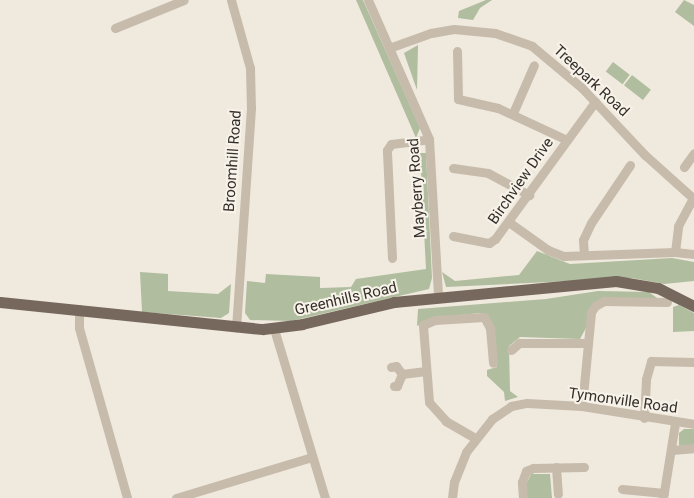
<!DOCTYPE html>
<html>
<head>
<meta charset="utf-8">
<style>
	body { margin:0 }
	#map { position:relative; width:694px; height:498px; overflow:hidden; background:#f0e9de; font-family:Roboto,sans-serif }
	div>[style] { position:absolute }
	.green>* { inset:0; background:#b0bd9f; transform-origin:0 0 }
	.minor>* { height:9px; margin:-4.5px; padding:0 4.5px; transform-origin:4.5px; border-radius:4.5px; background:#c7bbab }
	.major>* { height:11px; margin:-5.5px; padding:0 5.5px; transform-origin:5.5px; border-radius:5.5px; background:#76685c }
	span { translate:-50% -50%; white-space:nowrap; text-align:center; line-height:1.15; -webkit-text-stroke:4px #f8f3ea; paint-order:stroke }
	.street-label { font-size:15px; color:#352f2a }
</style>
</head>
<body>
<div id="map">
	<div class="green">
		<i style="clip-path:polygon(356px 0,363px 0,420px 128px,416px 138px)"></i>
		<i style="clip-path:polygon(486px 0,492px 0,480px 8px,473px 20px,458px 18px,459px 11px)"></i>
		<i style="clip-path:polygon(684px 0,694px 5px,694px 26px,675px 12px)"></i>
		<i style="clip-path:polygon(418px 45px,417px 90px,404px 53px)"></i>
		<i style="left:613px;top:62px;width:21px;height:12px;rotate:37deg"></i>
		<i style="left:632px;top:75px;width:24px;height:13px;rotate:38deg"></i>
		<i style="clip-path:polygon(420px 153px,426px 153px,432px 278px,429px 289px,291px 321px,250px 320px,245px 313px,247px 281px,265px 283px,266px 274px,320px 277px,320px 288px,351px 287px,356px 279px,426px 269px)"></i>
		<i style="clip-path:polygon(537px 251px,570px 264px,672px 258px,694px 262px,694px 281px,664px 284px,632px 278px,446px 287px,442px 272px,455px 281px,519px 275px)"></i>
		<i style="clip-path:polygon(140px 272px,168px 274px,168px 291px,218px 294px,231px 284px,229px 313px,221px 318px,142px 312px)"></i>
		<i style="clip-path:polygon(598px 291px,649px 292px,657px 298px,602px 298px,580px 339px,520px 337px,509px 346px,510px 391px,518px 397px,505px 401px,504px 392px,487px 376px,487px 370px,497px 367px,492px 331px,486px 315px,480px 313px,432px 318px,417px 326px,418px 309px,546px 299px)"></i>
		<i style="clip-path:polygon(679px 305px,694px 313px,694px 331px,673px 332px,673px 307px)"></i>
		<i style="clip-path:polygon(684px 429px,694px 429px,694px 444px,685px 448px,679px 445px,679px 433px)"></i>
		<i style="clip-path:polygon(531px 474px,550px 474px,552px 498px,525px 498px,525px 487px)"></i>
	</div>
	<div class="minor">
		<i style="left:231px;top:0;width:71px;rotate:74.4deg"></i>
		<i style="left:250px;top:68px;width:40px;rotate:88.6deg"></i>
		<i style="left:251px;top:108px;width:220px;rotate:93.9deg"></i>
		<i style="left:368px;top:0;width:152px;rotate:66.3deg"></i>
		<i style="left:429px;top:139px;width:158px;rotate:86.7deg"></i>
		<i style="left:115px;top:28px;width:74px;rotate:-22.1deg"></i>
		<i style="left:389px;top:48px;width:45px;rotate:-19.7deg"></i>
		<i style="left:431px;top:33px;width:23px;rotate:-10deg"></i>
		<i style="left:454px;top:29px;width:41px;rotate:5.6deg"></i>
		<i style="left:495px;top:33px;width:39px;rotate:19deg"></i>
		<i style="left:532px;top:46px;width:65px;rotate:40deg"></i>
		<i style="left:582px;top:88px;width:92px;rotate:46.8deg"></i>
		<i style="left:645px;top:155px;width:66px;rotate:41.9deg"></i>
		<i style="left:457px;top:51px;width:48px;rotate:88.8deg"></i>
		<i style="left:458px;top:99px;width:41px;rotate:12.7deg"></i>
		<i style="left:498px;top:108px;width:76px;rotate:24.9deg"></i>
		<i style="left:513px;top:113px;width:52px;rotate:-66.4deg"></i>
		<i style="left:684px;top:167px;width:17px;rotate:-54deg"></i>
		<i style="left:453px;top:168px;width:35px;rotate:8deg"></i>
		<i style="left:488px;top:173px;width:47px;rotate:28.2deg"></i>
		<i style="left:510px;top:223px;width:47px;rotate:35.4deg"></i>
		<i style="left:548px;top:250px;width:17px;rotate:21deg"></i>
		<i style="left:564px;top:256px;width:111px;rotate:-2.1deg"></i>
		<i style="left:675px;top:252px;width:26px;rotate:-83deg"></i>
		<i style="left:678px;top:226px;width:32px;rotate:-62deg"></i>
		<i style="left:453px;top:236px;width:37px;rotate:11deg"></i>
		<i style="left:489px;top:243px;width:7px;rotate:-34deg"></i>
		<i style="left:495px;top:239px;width:170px;rotate:-53.9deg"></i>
		<i style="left:675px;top:252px;width:19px;rotate:6deg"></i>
		<i style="left:584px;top:255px;width:15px;rotate:-94deg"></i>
		<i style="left:583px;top:240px;width:19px;rotate:-65deg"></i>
		<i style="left:591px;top:223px;width:70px;rotate:-56.1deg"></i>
		<i style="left:392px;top:258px;width:108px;rotate:-92.7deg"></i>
		<i style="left:387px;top:150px;width:7px;rotate:-56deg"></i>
		<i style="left:391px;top:144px;width:38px;rotate:-7deg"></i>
		<i style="left:79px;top:309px;width:19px;rotate:90deg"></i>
		<i style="left:79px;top:328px;width:177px;rotate:74.2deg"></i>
		<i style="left:274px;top:329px;width:177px;rotate:73.2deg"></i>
		<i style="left:511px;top:350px;width:11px;rotate:-41deg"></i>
		<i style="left:519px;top:343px;width:69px"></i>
		<i style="left:391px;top:367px;width:5px;rotate:-11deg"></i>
		<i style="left:396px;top:366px;width:10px;rotate:53deg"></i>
		<i style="left:402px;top:374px;width:13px;rotate:113deg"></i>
		<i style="left:397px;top:386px;width:3px;rotate:180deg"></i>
		<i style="left:402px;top:374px;width:24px;rotate:-7deg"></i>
		<i style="left:582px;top:406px;width:94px;rotate:-84.5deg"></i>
		<i style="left:591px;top:312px;width:7px;rotate:-56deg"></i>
		<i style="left:595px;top:306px;width:10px;rotate:-29deg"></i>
		<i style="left:604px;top:301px;width:63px;rotate:0.9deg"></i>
		<i style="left:644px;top:418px;width:39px;rotate:-87deg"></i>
		<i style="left:646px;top:379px;width:19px;rotate:-74deg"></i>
		<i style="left:651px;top:361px;width:43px;rotate:1.3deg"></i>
		<i style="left:475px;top:438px;width:34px;rotate:-150deg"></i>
		<i style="left:446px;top:421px;width:25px;rotate:-132deg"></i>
		<i style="left:429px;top:402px;width:77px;rotate:-94.5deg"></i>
		<i style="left:423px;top:325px;width:13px;rotate:-23deg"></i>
		<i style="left:435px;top:320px;width:49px;rotate:-3.5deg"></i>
		<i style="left:484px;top:317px;width:13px;rotate:61deg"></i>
		<i style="left:490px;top:328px;width:35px;rotate:85deg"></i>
		<i style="left:672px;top:450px;width:22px;rotate:-5deg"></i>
		<i style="left:556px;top:467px;width:27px;rotate:86deg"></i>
		<i style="left:622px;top:489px;width:42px;rotate:5.4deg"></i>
		<i style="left:176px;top:498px;width:142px;rotate:-16.8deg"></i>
		<i style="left:452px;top:498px;width:16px;rotate:-83deg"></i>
		<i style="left:454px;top:482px;width:32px;rotate:-68deg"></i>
		<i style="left:466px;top:452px;width:42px;rotate:-51.8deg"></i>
		<i style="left:492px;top:419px;width:23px;rotate:-34deg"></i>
		<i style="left:511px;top:406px;width:16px;rotate:-11deg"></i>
		<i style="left:527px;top:403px;width:55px;rotate:3.1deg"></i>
		<i style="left:582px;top:406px;width:113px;rotate:9.1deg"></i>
		<i style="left:523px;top:498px;width:16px;rotate:-94deg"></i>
		<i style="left:522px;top:482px;width:12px;rotate:-70deg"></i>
		<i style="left:526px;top:471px;width:8px;rotate:-23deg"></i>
		<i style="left:533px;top:468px;width:51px;rotate:-1.1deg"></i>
		<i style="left:663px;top:498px;width:76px;rotate:-80.9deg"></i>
	</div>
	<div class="major">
		<i style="left:0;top:302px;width:264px;rotate:5.9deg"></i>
		<i style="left:263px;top:329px;width:39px;rotate:-7deg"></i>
		<i style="left:302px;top:324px;width:95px;rotate:-13.4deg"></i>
		<i style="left:394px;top:302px;width:223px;rotate:-5.4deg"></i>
		<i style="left:616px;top:281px;width:43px;rotate:9.5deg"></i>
		<i style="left:658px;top:288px;width:40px;rotate:26.6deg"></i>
	</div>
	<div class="street-label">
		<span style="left:591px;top:81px;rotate:43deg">Treepark Road</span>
		<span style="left:233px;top:161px;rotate:-86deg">Broomhill Road</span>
		<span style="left:521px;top:181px;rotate:-55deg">Birchview Drive</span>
		<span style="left:417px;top:188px;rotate:-94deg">Mayberry Road</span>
		<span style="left:346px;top:299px;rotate:-13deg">Greenhills Road</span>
		<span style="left:623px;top:401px;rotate:8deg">Tymonville Road</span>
	</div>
</div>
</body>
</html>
